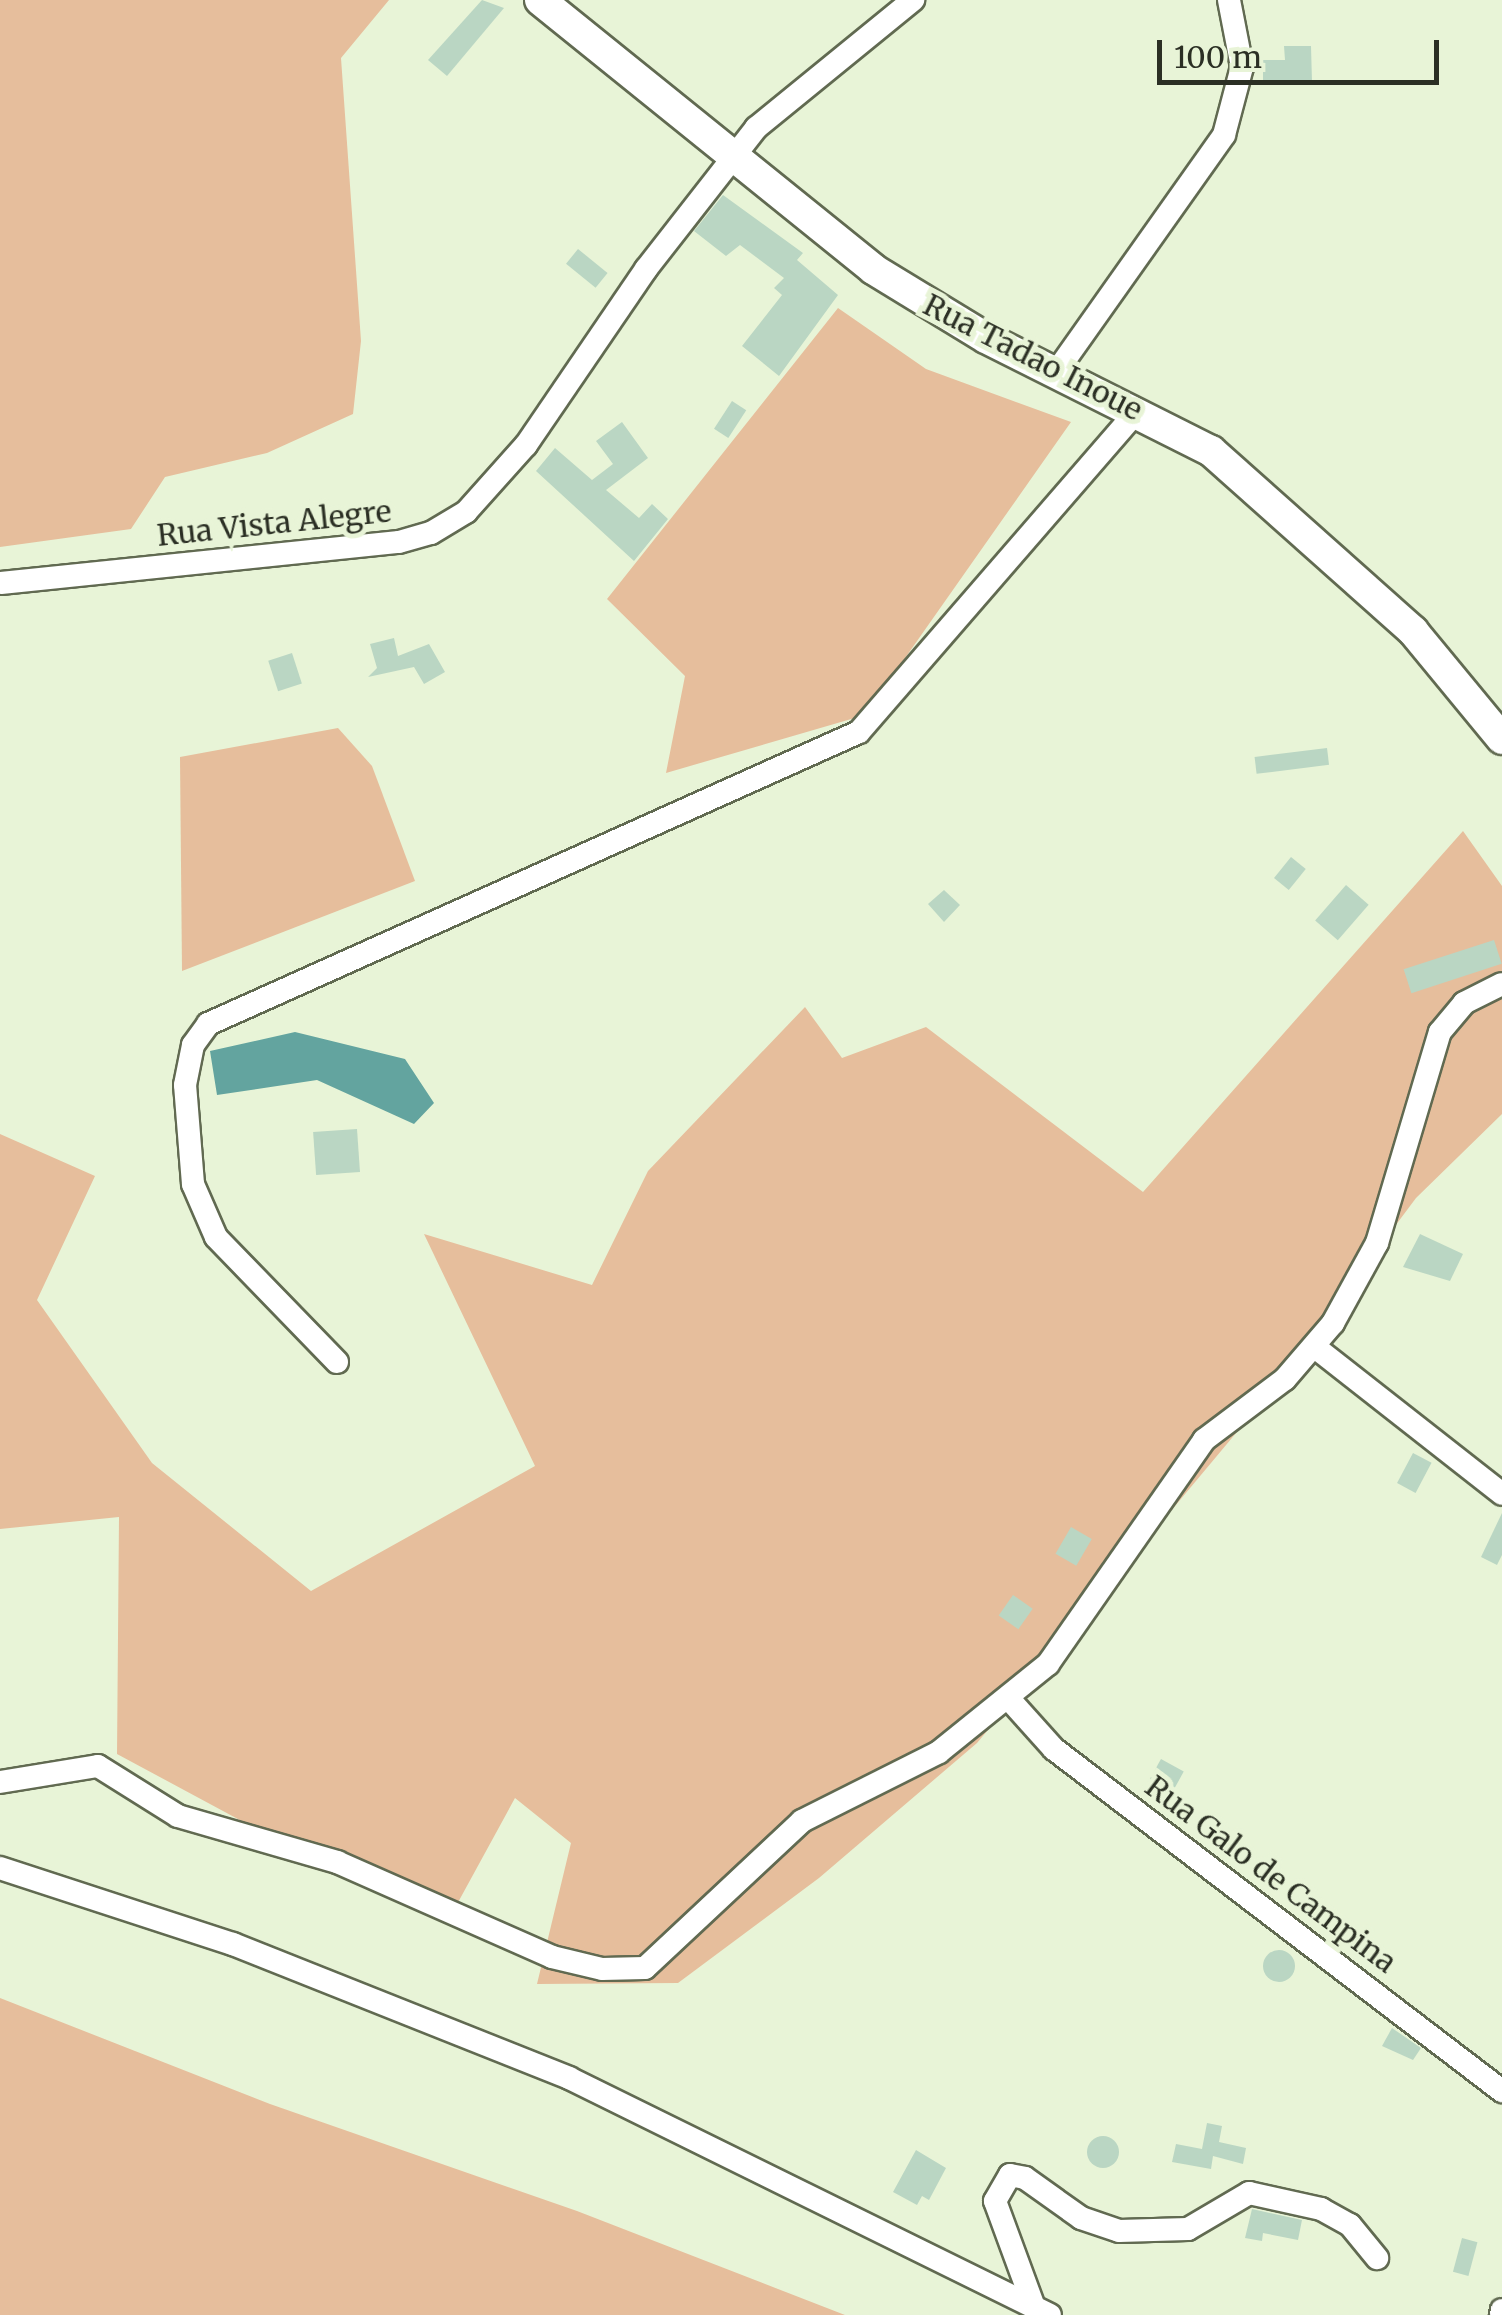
<!DOCTYPE html>
<html>
<head>
<meta charset="utf-8">
<style>
	body { margin:0 }
	#map { position:relative; width:1502px; height:2315px; overflow:hidden; background:#e8f4d7; font-family:Merriweather,serif }
	div>[style] { position:absolute }
	.green>* { inset:0; background:#e6be9c }
	.water>* { inset:0; background:#63a49f }
	.building>* { inset:0; background:#bad6c3; transform-origin:0 0 }
	.round { border-radius:50% }
	.roads { filter:drop-shadow(2px 0 #616a51) drop-shadow(-2px 0 #616a51) drop-shadow(0 2px #616a51) drop-shadow(0 -2px #616a51) }
	.street>* { height:22px; margin:-11px; padding:0 11px; transform-origin:11px; border-radius:11px; background:#fff }
	.secondary>* { height:30px; margin:-15px; padding:0 15px; transform-origin:15px; border-radius:15px; background:#fff }
	span { translate:-50% -50%; white-space:nowrap; text-align:center; line-height:1.15; -webkit-text-stroke:10px #e8f4d7; paint-order:stroke }
	.street-label { font-size:30px; color:#2b2f24 }
	.scale { position:absolute; left:1157px; top:40px; width:282px; height:45px; box-sizing:border-box; border:5px solid #2b2f24; border-top:0; padding-left:12px; font-size:30px; line-height:35px; white-space:nowrap; color:#2b2f24; -webkit-text-stroke:8px #e8f4d7; paint-order:stroke }
</style>
</head>
<body>
<div id="map">
	<div class="green">
		<i style="clip-path:polygon(0 0,389px 0,341px 58px,361px 341px,353px 414px,267px 453px,165px 477px,131px 529px,0 547px)"></i>
		<i style="clip-path:polygon(838px 308px,926px 369px,1071px 422px,865px 715px,666px 773px,685px 676px,607px 599px)"></i>
		<i style="clip-path:polygon(338px 728px,372px 766px,415px 881px,182px 971px,180px 757px)"></i>
		<i style="clip-path:polygon(1463px 831px,1502px 886px,1502px 1114px,1416px 1198px,1277px 1384px,977px 1743px,819px 1878px,678px 1983px,537px 1984px,571px 1843px,515px 1798px,450px 1917px,264px 1833px,117px 1754px,119px 1517px,0 1529px,0 1134px,95px 1176px,37px 1300px,152px 1463px,311px 1591px,535px 1466px,424px 1234px,592px 1285px,648px 1171px,805px 1007px,842px 1058px,926px 1027px,1143px 1192px)"></i>
		<i style="clip-path:polygon(0 1998px,270px 2104px,577px 2211px,845px 2315px,0 2315px)"></i>
	</div>
	<div class="water">
		<i style="clip-path:polygon(295px 1032px,405px 1059px,434px 1103px,414px 1124px,317px 1080px,217px 1095px,210px 1051px)"></i>
	</div>
	<div class="building">
		<i style="clip-path:polygon(482px 0,504px 8px,447px 76px,428px 60px)"></i>
		<i style="clip-path:polygon(1284px 46px,1311px 46px,1312px 82px,1263px 83px,1263px 60px,1285px 60px)"></i>
		<i style="clip-path:polygon(723px 195px,803px 253px,797px 260px,838px 295px,779px 376px,742px 346px,782px 295px,774px 288px,784px 278px,740px 245px,726px 256px,694px 231px)"></i>
		<i style="left:578px;top:249px;width:38px;height:19px;rotate:39deg"></i>
		<i style="left:732px;top:401px;width:17px;height:33px;rotate:33deg"></i>
		<i style="clip-path:polygon(622px 422px,648px 458px,606px 490px,639px 518px,652px 504px,668px 519px,634px 561px,536px 471px,555px 448px,592px 480px,613px 464px,596px 441px)"></i>
		<i style="clip-path:polygon(394px 638px,398px 656px,429px 644px,445px 672px,424px 684px,414px 667px,368px 677px,377px 668px,370px 644px)"></i>
		<i style="left:292px;top:653px;width:32px;height:25px;rotate:72deg"></i>
		<i style="left:1327px;top:748px;width:17px;height:73px;rotate:83deg"></i>
		<i style="left:1291px;top:857px;width:19px;height:27px;rotate:39deg"></i>
		<i style="left:1346px;top:885px;width:30px;height:47px;rotate:41deg"></i>
		<i style="clip-path:polygon(944px 890px,960px 905px,944px 922px,928px 904px)"></i>
		<i style="left:1494px;top:940px;width:25px;height:95px;rotate:72deg"></i>
		<i style="left:357px;top:1129px;width:43px;height:44px;rotate:86deg"></i>
		<i style="clip-path:polygon(1420px 1234px,1463px 1254px,1450px 1281px,1403px 1267px)"></i>
		<i style="left:1413px;top:1453px;width:21px;height:34px;rotate:28deg"></i>
		<i style="clip-path:polygon(1502px 1513px,1502px 1555px,1497px 1565px,1481px 1557px)"></i>
		<i style="left:1071px;top:1527px;width:24px;height:31px;rotate:30deg"></i>
		<i style="left:1013px;top:1595px;width:24px;height:25px;rotate:35deg"></i>
		<i style="left:1161px;top:1759px;width:26px;height:23px;rotate:29deg"></i>
		<i class="round" style="left:1263px;top:1950px;width:32px;height:32px"></i>
		<i style="clip-path:polygon(1392px 2028px,1421px 2048px,1413px 2060px,1382px 2046px)"></i>
		<i style="clip-path:polygon(1207px 2123px,1222px 2126px,1219px 2142px,1246px 2148px,1243px 2164px,1213px 2156px,1211px 2169px,1172px 2162px,1176px 2144px,1202px 2149px)"></i>
		<i class="round" style="left:1087px;top:2136px;width:32px;height:32px"></i>
		<i style="clip-path:polygon(916px 2150px,946px 2168px,929px 2200px,922px 2196px,917px 2205px,893px 2192px)"></i>
		<i style="clip-path:polygon(1252px 2209px,1302px 2220px,1298px 2240px,1263px 2233px,1262px 2241px,1245px 2238px)"></i>
		<i style="left:1462px;top:2238px;width:16px;height:35px;rotate:15deg"></i>
	</div>
	<div class="roads">
		<div class="street">
			<i style="left:1057px;top:371px;width:289px;rotate:-54.7deg"></i>
			<i style="left:1224px;top:135px;width:70px;rotate:-75.2deg"></i>
			<i style="left:1242px;top:67px;width:68px;rotate:-101deg"></i>
			<i style="left:1px;top:583px;width:400px;rotate:-5.9deg"></i>
			<i style="left:399px;top:542px;width:33px;rotate:-16deg"></i>
			<i style="left:431px;top:533px;width:41px;rotate:-31deg"></i>
			<i style="left:466px;top:512px;width:90px;rotate:-48.2deg"></i>
			<i style="left:526px;top:445px;width:213px;rotate:-55.7deg"></i>
			<i style="left:646px;top:269px;width:179px;rotate:-52deg"></i>
			<i style="left:756px;top:128px;width:203px;rotate:-39.2deg"></i>
			<i style="left:1316px;top:1348px;width:236px;rotate:38.1deg"></i>
			<i style="left:337px;top:1362px;width:174px;rotate:-134.1deg"></i>
			<i style="left:216px;top:1237px;width:58px;rotate:-113.5deg"></i>
			<i style="left:193px;top:1184px;width:99px;rotate:-94.6deg"></i>
			<i style="left:185px;top:1085px;width:41px;rotate:-78.7deg"></i>
			<i style="left:193px;top:1045px;width:26px;rotate:-54deg"></i>
			<i style="left:208px;top:1024px;width:713px;rotate:-24.16deg"></i>
			<i style="left:859px;top:732px;width:425px;rotate:-49.1deg"></i>
			<i style="left:1010px;top:1700px;width:66px;rotate:48.1deg"></i>
			<i style="left:1054px;top:1749px;width:564px;rotate:37.36deg"></i>
			<i style="left:0;top:1782px;width:99px;rotate:-9.3deg"></i>
			<i style="left:98px;top:1766px;width:94px;rotate:32deg"></i>
			<i style="left:178px;top:1816px;width:166px;rotate:16.1deg"></i>
			<i style="left:337px;top:1862px;width:235px;rotate:23.8deg"></i>
			<i style="left:552px;top:1957px;width:51px;rotate:13.5deg"></i>
			<i style="left:602px;top:1969px;width:43px;rotate:-1.3deg"></i>
			<i style="left:645px;top:1968px;width:215px;rotate:-43.1deg"></i>
			<i style="left:802px;top:1821px;width:153px;rotate:-26.7deg"></i>
			<i style="left:939px;top:1752px;width:140px;rotate:-38.9deg"></i>
			<i style="left:1048px;top:1664px;width:273px;rotate:-55.1deg"></i>
			<i style="left:1204px;top:1440px;width:101px;rotate:-37deg"></i>
			<i style="left:1285px;top:1379px;width:74px;rotate:-49.4deg"></i>
			<i style="left:1333px;top:1323px;width:91px;rotate:-61.2deg"></i>
			<i style="left:1377px;top:1243px;width:220px;rotate:-73.4deg"></i>
			<i style="left:1440px;top:1032px;width:38px;rotate:-50deg"></i>
			<i style="left:1464px;top:1003px;width:42px;rotate:-26.6deg"></i>
			<i style="left:0;top:1868px;width:245px;rotate:18.1deg"></i>
			<i style="left:233px;top:1944px;width:362px;rotate:21.7deg"></i>
			<i style="left:569px;top:2078px;width:536px;rotate:26.23deg"></i>
			<i style="left:1034px;top:2307px;width:113px;rotate:-110.2deg"></i>
			<i style="left:995px;top:2201px;width:30px;rotate:-60deg"></i>
			<i style="left:1010px;top:2175px;width:15px;rotate:11deg"></i>
			<i style="left:1025px;top:2178px;width:69px;rotate:35.5deg"></i>
			<i style="left:1081px;top:2218px;width:40px;rotate:18.9deg"></i>
			<i style="left:1119px;top:2231px;width:69px;rotate:-1.7deg"></i>
			<i style="left:1188px;top:2229px;width:71px;rotate:-30.5deg"></i>
			<i style="left:1249px;top:2193px;width:74px;rotate:12.5deg"></i>
			<i style="left:1321px;top:2209px;width:33px;rotate:29deg"></i>
			<i style="left:1350px;top:2225px;width:43px;rotate:50.7deg"></i>
			<i style="left:1501px;top:2315px;width:5px;rotate:-79deg"></i>
		</div>
		<div class="secondary">
			<i style="left:540px;top:0;width:428px;rotate:38.9deg"></i>
			<i style="left:873px;top:269px;width:132px;rotate:31.4deg"></i>
			<i style="left:986px;top:338px;width:252px;rotate:26.7deg"></i>
			<i style="left:1211px;top:451px;width:271px;rotate:41.7deg"></i>
			<i style="left:1413px;top:631px;width:140px;rotate:50.5deg"></i>
		</div>
	</div>
	<div class="street-label">
		<span style="left:1033px;top:357px;rotate:27deg">Rua Tadao Inoue</span>
		<span style="left:274px;top:523px;rotate:-6deg">Rua Vista Alegre</span>
		<span style="left:1271px;top:1874px;rotate:37deg">Rua Galo de Campina</span>
	</div>
	<div class="scale">100 m</div>
</div>
</body>
</html>
